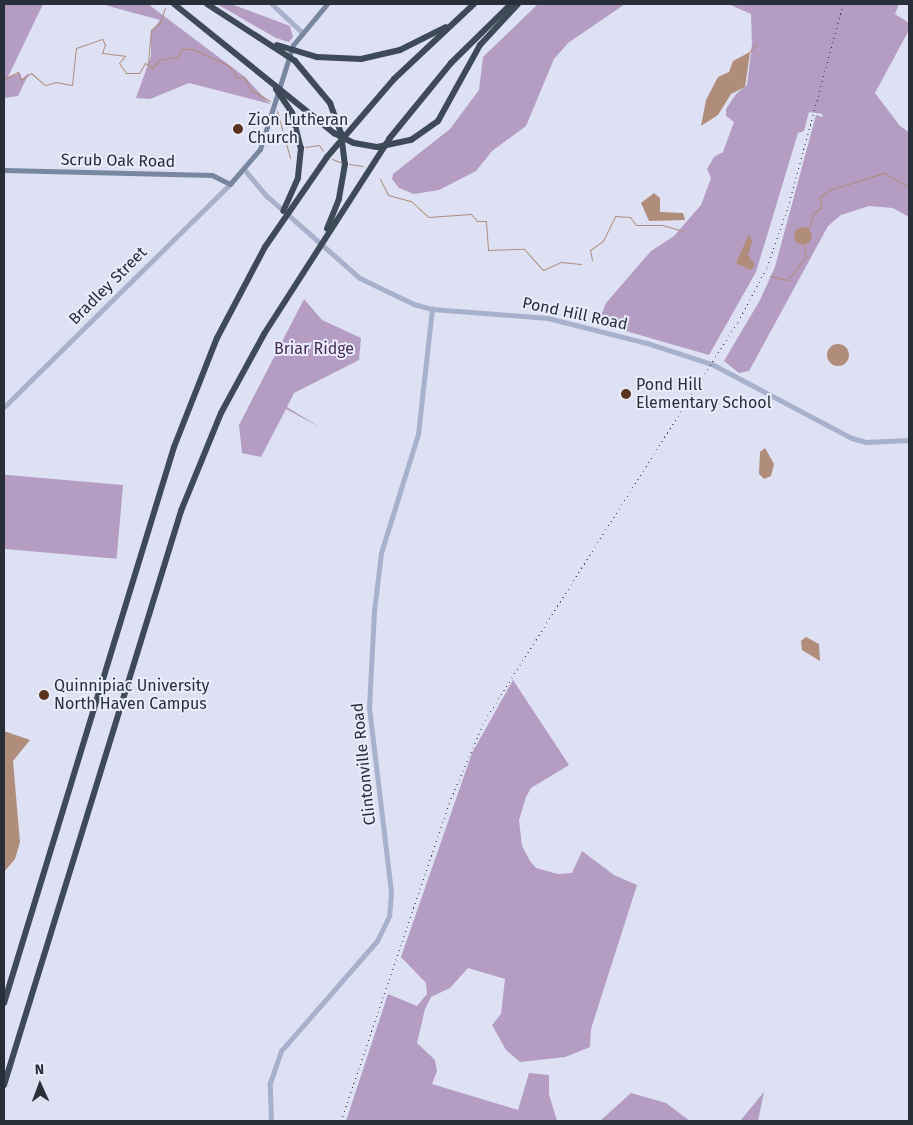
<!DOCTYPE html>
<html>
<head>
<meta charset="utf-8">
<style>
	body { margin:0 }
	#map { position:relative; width:913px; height:1125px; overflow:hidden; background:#dde1f3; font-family:"Fira Sans",sans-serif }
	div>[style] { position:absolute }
	.green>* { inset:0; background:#b49cc2; transform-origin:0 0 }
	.water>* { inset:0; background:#b08d7b }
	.round { border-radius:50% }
	.stream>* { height:1px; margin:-0.5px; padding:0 0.5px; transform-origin:0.5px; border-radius:0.5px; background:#b08d7b }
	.tertiary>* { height:4.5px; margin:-2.25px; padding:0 2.25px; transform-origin:2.25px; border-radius:2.25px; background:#a8b1cb }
	.secondary>* { height:5px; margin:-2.5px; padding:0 2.5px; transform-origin:2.5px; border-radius:2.5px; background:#79869f }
	.motorway>* { height:6px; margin:-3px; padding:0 3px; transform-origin:3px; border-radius:3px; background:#3f4a59 }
	.rail>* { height:1px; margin-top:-0.5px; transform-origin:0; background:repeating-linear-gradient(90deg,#282f38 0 1px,transparent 0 5px) }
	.dots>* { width:14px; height:14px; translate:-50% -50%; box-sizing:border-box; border:2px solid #e9ecfa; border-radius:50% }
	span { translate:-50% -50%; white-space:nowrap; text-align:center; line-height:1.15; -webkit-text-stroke:4px #e9ecfa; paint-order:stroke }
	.poi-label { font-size:16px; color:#282f38 }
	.left { translate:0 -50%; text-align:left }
	.street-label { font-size:16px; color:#282f38 }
	.park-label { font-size:16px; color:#482c57 }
	.frame { position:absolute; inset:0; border:5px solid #282f38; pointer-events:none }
	.north { position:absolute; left:15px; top:1060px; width:50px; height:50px; -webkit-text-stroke:4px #e9ecfa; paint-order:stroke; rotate:358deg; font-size:14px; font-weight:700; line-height:20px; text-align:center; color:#282f38 }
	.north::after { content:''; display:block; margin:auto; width:18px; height:22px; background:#282f38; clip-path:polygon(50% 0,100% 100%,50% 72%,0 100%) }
</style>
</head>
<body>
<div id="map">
	<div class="green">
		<i style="clip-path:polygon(4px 4px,43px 4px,8px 77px,20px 73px,22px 79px,29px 73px,18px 96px,4px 98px)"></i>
		<i style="clip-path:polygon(101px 4px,148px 4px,245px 77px,270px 104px,189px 83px,150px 99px,136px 98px,151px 56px,151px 32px,160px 20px)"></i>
		<i style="clip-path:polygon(217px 4px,231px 4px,290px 26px,293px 37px,289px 42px,276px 38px)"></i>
		<i style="clip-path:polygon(538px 4px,625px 4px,568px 43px,554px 59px,526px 126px,492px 151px,476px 171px,439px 190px,414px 194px,399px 188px,392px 179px,393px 174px,450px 129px,479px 90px,483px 57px)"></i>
		<i style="clip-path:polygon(728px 4px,899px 4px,895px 14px,909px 23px,909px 30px,875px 93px,900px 126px,909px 132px,909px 217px,893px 208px,869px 206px,841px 215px,828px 226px,749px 371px,739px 373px,724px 361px,760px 300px,775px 267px,816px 115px,823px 117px,822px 114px,809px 112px,804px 131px,798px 133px,756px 272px,709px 355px,598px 323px,606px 303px,651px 251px,674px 236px,701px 205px,711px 178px,707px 169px,714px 157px,723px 152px,734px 122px,726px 116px,726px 109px,736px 94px,747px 85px,752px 44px,751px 14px)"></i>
		<i style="clip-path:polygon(304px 299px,322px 320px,361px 338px,359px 360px,294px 393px,287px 407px,321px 428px,286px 409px,261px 457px,242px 453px,239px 425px)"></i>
		<i style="left:123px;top:485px;width:74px;height:119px;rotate:95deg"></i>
		<i style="clip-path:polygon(513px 680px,569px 765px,531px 788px,526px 797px,519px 820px,522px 846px,530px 861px,536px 868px,558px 874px,572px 873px,582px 851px,614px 875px,637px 885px,591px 1029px,590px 1047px,565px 1057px,520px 1062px,506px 1050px,492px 1025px,501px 1014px,505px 979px,468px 968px,450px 988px,431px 997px,425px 1009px,417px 1043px,435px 1060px,437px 1071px,432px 1084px,518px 1110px,529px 1073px,549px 1075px,549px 1094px,557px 1121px,346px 1121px,388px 994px,417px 1006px,427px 994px,426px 983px,401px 957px,472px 753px)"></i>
		<i style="clip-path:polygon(764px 1092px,758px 1121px,740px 1121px)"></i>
		<i style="clip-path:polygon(631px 1093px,666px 1103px,690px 1121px,600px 1121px)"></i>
	</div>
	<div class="water">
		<i style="clip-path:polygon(750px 52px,745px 87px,731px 94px,718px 115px,701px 126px,706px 100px,718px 77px,729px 72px,733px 61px)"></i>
		<i style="clip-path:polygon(654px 193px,660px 198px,660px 212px,683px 213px,685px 220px,649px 221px,641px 203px)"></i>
		<i class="round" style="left:794px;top:227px;width:18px;height:18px"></i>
		<i style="clip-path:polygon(749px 234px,752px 242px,748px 255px,755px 265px,751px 270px,736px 263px)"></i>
		<i class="round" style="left:827px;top:344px;width:22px;height:22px"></i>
		<i style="clip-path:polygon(765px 448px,774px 464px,771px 476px,764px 479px,759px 474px,760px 452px)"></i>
		<i style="clip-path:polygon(806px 637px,819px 644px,820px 661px,802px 650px,801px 641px)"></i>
		<i style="clip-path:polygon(4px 731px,30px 740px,13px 761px,20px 842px,15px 859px,4px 872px)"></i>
	</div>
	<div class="stream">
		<i style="left:749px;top:52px;width:11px;rotate:-49deg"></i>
		<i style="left:148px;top:63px;width:33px;rotate:-85deg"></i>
		<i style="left:151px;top:30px;width:11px;rotate:-38deg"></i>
		<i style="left:160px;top:23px;width:16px;rotate:-72deg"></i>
		<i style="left:4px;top:79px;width:16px;rotate:-27deg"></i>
		<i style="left:18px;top:72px;width:9px;rotate:69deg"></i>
		<i style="left:21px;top:80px;width:12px;rotate:-35deg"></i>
		<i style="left:31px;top:73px;width:18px;rotate:41deg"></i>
		<i style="left:45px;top:85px;width:11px;rotate:-15deg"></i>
		<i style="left:56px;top:82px;width:16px;rotate:11deg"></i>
		<i style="left:72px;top:85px;width:37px;rotate:-84deg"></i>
		<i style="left:76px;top:48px;width:28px;rotate:-19deg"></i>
		<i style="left:102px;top:39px;width:6px;rotate:59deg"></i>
		<i style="left:105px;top:44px;width:9px;rotate:108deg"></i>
		<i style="left:102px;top:53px;width:23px;rotate:7deg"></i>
		<i style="left:125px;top:56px;width:9px;rotate:131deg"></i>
		<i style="left:119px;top:63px;width:12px;rotate:55deg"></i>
		<i style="left:126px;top:73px;width:13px"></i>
		<i style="left:139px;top:73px;width:12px;rotate:-59deg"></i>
		<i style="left:145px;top:63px;width:9px;rotate:32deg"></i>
		<i style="left:153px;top:68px;width:9px;rotate:-58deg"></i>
		<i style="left:158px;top:60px;width:20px;rotate:-9deg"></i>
		<i style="left:178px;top:57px;width:9px;rotate:-69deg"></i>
		<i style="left:181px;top:49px;width:11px"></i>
		<i style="left:192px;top:49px;width:37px;rotate:24deg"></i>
		<i style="left:226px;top:64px;width:11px;rotate:41deg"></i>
		<i style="left:234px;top:71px;width:7px;rotate:82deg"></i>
		<i style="left:235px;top:78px;width:9px;rotate:-6deg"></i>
		<i style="left:244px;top:77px;width:15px;rotate:62deg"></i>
		<i style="left:251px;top:90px;width:22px;rotate:30deg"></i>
		<i style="left:277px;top:111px;width:49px;rotate:74.5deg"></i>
		<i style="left:305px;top:147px;width:14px;rotate:-8deg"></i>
		<i style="left:319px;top:145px;width:7px;rotate:56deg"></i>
		<i style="left:332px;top:159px;width:9px;rotate:21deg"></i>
		<i style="left:349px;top:164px;width:14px;rotate:8deg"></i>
		<i style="left:380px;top:179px;width:18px;rotate:63deg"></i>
		<i style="left:388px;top:195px;width:24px;rotate:15deg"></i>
		<i style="left:411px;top:201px;width:23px;rotate:43deg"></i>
		<i style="left:428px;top:217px;width:43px;rotate:-4deg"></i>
		<i style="left:471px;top:214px;width:9px;rotate:49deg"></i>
		<i style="left:477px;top:221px;width:9px"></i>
		<i style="left:486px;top:221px;width:29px;rotate:86deg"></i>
		<i style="left:488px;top:250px;width:36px;rotate:-2deg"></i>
		<i style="left:524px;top:249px;width:28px;rotate:48deg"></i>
		<i style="left:543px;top:270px;width:20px;rotate:-24deg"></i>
		<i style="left:561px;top:262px;width:20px;rotate:6deg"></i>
		<i style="left:809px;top:228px;width:16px;rotate:-75deg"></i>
		<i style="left:813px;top:213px;width:9px;rotate:-32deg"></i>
		<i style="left:821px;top:208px;width:11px;rotate:-95deg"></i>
		<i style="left:820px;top:197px;width:11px;rotate:-38deg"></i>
		<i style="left:829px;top:190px;width:58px;rotate:-17.2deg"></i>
		<i style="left:884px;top:173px;width:28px;rotate:30deg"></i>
		<i style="left:908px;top:187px;width:6px;rotate:81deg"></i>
		<i style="left:592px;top:260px;width:10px;rotate:-101deg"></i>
		<i style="left:590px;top:250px;width:16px;rotate:-35deg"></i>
		<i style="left:603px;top:241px;width:28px;rotate:-64deg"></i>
		<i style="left:615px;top:216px;width:15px;rotate:4deg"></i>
		<i style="left:630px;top:217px;width:10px;rotate:53deg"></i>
		<i style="left:636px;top:225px;width:26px"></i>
		<i style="left:662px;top:225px;width:22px;rotate:16deg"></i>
		<i style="left:770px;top:276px;width:18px;rotate:13deg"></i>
		<i style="left:788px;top:280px;width:30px;rotate:-53deg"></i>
		<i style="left:806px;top:256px;width:10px;rotate:-101deg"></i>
	</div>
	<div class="tertiary">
		<i style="left:272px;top:4px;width:41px;rotate:43deg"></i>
		<i style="left:245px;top:170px;width:34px;rotate:50deg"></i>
		<i style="left:267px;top:196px;width:124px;rotate:41.4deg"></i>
		<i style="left:360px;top:278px;width:60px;rotate:25.7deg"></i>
		<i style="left:414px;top:304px;width:19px;rotate:16deg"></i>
		<i style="left:432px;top:309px;width:116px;rotate:4.4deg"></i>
		<i style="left:548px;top:318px;width:102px;rotate:14.2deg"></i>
		<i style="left:647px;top:343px;width:68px;rotate:17.9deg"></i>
		<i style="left:712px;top:364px;width:158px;rotate:27.9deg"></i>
		<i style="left:852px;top:438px;width:15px;rotate:16deg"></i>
		<i style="left:866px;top:442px;width:43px;rotate:-2.7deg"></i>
		<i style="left:4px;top:407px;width:317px;rotate:-44.6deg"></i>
		<i style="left:271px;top:1121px;width:38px;rotate:-92deg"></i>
		<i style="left:270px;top:1083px;width:34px;rotate:-71deg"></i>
		<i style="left:281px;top:1051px;width:146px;rotate:-48.9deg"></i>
		<i style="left:377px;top:941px;width:28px;rotate:-64deg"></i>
		<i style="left:389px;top:916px;width:24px;rotate:-85deg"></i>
		<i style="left:391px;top:892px;width:186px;rotate:-96.8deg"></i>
		<i style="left:369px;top:707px;width:96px;rotate:-87deg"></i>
		<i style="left:374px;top:611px;width:58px;rotate:-83.1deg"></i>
		<i style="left:381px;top:553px;width:125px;rotate:-72.7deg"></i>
		<i style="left:418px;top:434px;width:126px;rotate:-83.6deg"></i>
	</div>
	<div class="secondary">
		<i style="left:4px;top:170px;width:208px;rotate:1.4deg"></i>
		<i style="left:212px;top:175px;width:20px;rotate:27deg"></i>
		<i style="left:230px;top:184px;width:46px;rotate:-49.4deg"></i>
		<i style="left:260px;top:149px;width:109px;rotate:-72.4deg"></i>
		<i style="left:293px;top:45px;width:53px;rotate:-50.3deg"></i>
	</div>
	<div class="motorway">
		<i style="left:174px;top:4px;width:206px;rotate:38.9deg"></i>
		<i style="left:334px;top:133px;width:22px;rotate:27deg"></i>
		<i style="left:354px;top:143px;width:23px;rotate:10deg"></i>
		<i style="left:377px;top:147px;width:35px;rotate:-12deg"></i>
		<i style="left:411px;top:140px;width:33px;rotate:-35deg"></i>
		<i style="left:438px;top:121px;width:87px;rotate:-61.1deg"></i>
		<i style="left:480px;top:45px;width:56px;rotate:-47.2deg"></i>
		<i style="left:207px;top:4px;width:105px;rotate:32.9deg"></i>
		<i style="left:295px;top:61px;width:55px;rotate:50.2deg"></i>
		<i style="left:330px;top:103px;width:32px;rotate:70deg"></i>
		<i style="left:341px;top:133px;width:31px;rotate:83deg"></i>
		<i style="left:345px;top:164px;width:36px;rotate:100deg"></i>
		<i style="left:339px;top:199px;width:32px;rotate:112deg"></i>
		<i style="left:277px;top:45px;width:42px;rotate:16.7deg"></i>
		<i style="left:317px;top:57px;width:44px;rotate:2.6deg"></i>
		<i style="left:361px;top:59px;width:40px;rotate:-13deg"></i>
		<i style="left:400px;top:50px;width:51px;rotate:-26.6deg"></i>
		<i style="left:276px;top:89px;width:29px;rotate:56deg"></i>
		<i style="left:292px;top:113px;width:36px;rotate:76deg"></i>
		<i style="left:301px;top:148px;width:30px;rotate:96deg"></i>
		<i style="left:298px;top:178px;width:36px;rotate:114deg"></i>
		<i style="left:4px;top:1003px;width:581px;rotate:-73deg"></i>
		<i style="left:174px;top:447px;width:117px;rotate:-68.5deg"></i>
		<i style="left:217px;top:338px;width:103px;rotate:-62.2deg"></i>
		<i style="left:265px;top:247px;width:109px;rotate:-55.4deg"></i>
		<i style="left:327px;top:157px;width:103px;rotate:-49.3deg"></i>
		<i style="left:394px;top:79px;width:110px;rotate:-43.2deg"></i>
		<i style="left:4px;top:1085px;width:601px;rotate:-72.86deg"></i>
		<i style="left:181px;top:511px;width:106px;rotate:-67.8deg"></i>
		<i style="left:221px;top:413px;width:90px;rotate:-61.4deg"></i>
		<i style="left:264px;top:334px;width:232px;rotate:-57.3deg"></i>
		<i style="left:389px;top:139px;width:98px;rotate:-50.8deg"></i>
		<i style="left:451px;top:63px;width:84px;rotate:-44.5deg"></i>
	</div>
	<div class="rail">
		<i style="left:341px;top:1121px;width:336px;rotate:-71.2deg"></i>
		<i style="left:449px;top:803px;width:90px;rotate:-66.6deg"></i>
		<i style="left:485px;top:720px;width:472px;rotate:-57.6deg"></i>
		<i style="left:738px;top:322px;width:62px;rotate:-62.2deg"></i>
		<i style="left:767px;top:267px;width:64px;rotate:-70.7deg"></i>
		<i style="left:788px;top:207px;width:210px;rotate:-74.8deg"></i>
	</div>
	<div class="dots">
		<i style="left:238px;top:129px;background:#5a331d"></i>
		<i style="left:626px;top:394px;background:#5a331d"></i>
		<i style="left:44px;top:695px;background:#5a331d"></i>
	</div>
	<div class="poi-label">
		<span class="left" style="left:248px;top:129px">Zion Lutheran<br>Church</span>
		<span class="left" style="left:636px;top:394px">Pond Hill<br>Elementary School</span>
		<span class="left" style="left:54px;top:695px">Quinnipiac University<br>North Haven Campus</span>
	</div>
	<div class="street-label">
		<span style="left:118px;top:161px;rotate:1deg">Scrub Oak Road</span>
		<span style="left:108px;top:286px;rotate:-45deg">Bradley Street</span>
		<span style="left:575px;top:314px;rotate:12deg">Pond Hill Road</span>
		<span style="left:364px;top:764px;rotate:-96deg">Clintonville Road</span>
	</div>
	<div class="park-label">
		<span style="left:314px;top:349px">Briar Ridge</span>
	</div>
	<div class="frame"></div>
	<div class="north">N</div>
</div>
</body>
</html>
